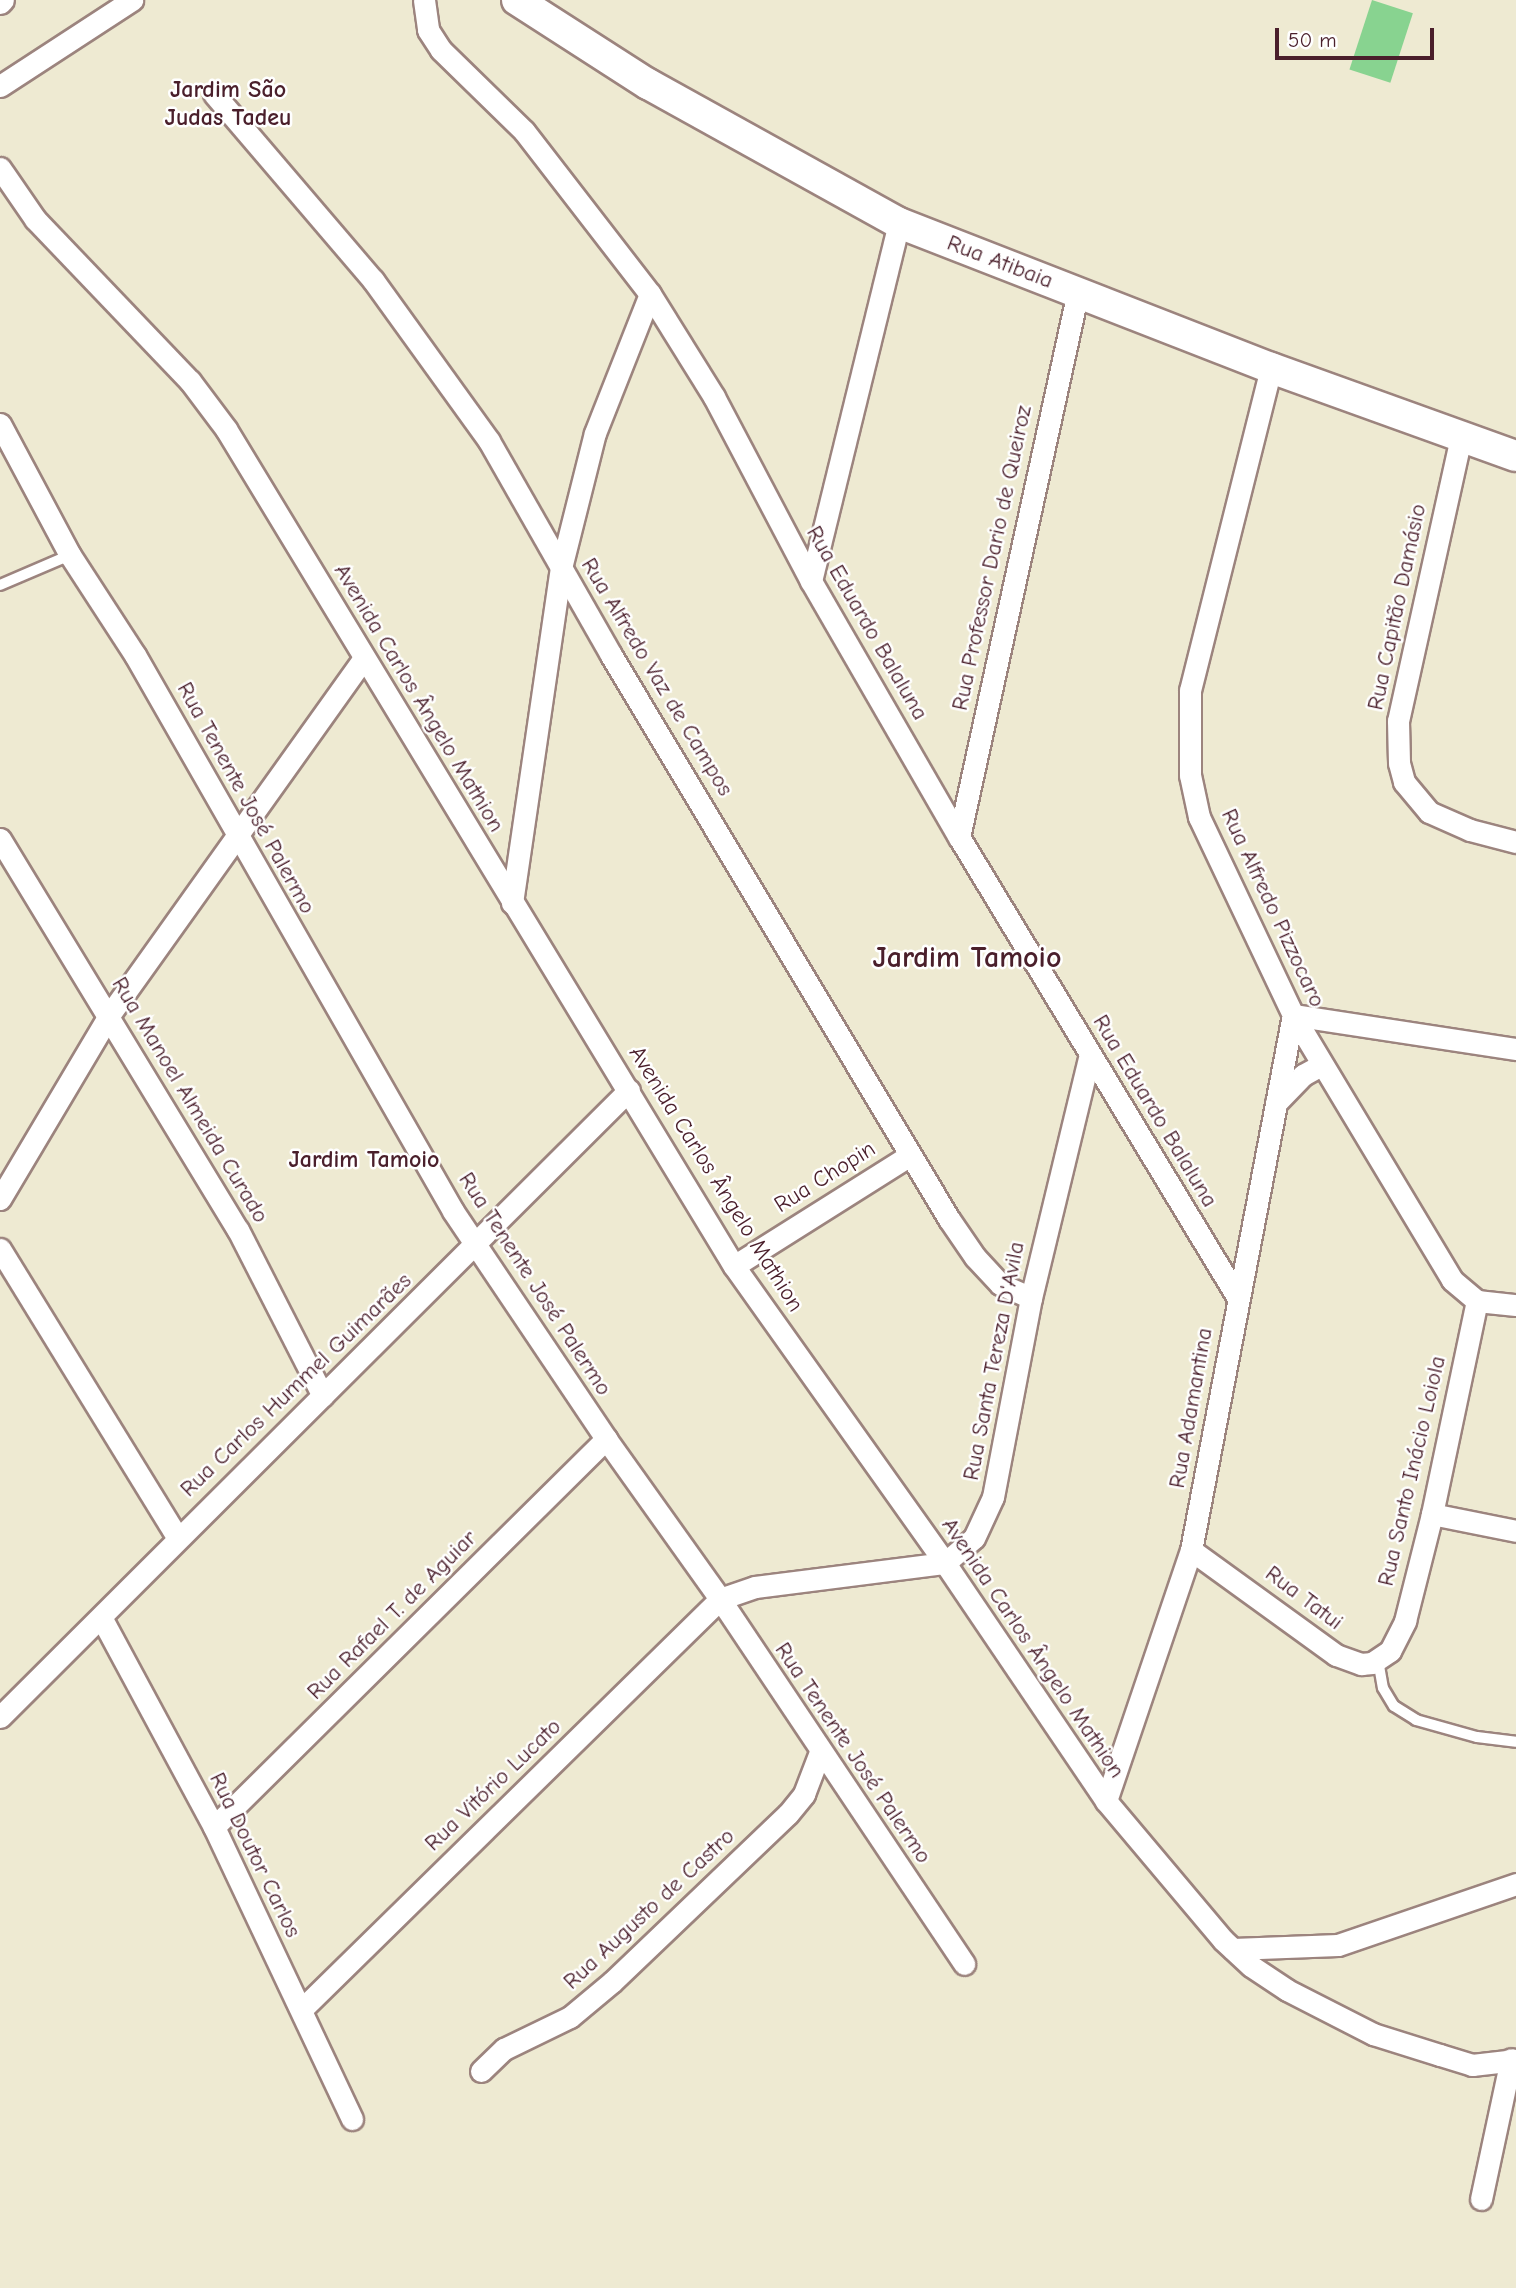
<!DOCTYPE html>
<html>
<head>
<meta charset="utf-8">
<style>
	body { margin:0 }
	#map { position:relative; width:1516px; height:2288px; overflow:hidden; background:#eeead2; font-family:"Comic Neue",sans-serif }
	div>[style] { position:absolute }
	.green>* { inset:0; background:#88d390; transform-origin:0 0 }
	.roads { filter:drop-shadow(2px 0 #9c847e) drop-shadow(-2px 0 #9c847e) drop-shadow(0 2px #9c847e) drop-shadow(0 -2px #9c847e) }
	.lane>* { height:10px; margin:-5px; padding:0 5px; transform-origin:5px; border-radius:5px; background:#fff }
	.street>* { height:21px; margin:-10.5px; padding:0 10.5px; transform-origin:10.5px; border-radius:10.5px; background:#fff }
	.secondary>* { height:30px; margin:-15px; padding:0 15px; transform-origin:15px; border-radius:15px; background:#fff }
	span { translate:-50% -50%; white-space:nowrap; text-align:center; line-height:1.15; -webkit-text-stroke:5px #fff; paint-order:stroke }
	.street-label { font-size:23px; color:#4a1f2b }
	.neighbourhood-label { font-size:24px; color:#4a1f2b; font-weight:700 }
	.district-label { font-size:30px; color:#4a1f2b; font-weight:700 }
	.scale { position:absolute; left:1275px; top:28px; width:159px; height:32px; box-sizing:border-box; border:4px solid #4a1f2b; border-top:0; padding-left:9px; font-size:21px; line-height:24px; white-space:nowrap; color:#4a1f2b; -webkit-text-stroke:5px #fff; paint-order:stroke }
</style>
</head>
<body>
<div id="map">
	<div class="green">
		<i style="left:1372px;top:0;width:43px;height:73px;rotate:18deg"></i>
	</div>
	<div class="roads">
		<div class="lane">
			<i style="left:0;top:585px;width:76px;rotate:-23.2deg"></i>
			<i style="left:1378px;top:1660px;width:28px;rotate:80deg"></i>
			<i style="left:1383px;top:1688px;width:21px;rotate:59deg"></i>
			<i style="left:1394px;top:1706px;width:26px;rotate:32deg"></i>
			<i style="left:1416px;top:1720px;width:63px;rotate:15.6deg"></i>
			<i style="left:1477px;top:1737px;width:39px;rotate:7deg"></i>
		</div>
		<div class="street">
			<i style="left:424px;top:0;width:30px;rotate:82deg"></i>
			<i style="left:428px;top:30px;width:24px;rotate:57deg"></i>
			<i style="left:441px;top:50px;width:116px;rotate:44.3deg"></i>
			<i style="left:524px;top:131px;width:206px;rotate:52.3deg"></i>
			<i style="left:650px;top:294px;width:121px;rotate:58.1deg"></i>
			<i style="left:714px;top:397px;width:208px;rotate:62.2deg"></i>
			<i style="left:811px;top:581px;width:296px;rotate:60deg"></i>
			<i style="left:959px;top:837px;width:539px;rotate:58.82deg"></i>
			<i style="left:0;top:3px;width:4px;rotate:-45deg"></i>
			<i style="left:0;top:86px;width:158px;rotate:-33.1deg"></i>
			<i style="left:214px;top:94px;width:245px;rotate:49.5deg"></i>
			<i style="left:373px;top:280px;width:198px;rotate:54.2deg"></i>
			<i style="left:489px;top:441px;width:246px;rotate:60.3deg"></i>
			<i style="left:611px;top:655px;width:658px;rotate:59.07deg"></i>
			<i style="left:949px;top:1219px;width:46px;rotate:55.6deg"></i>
			<i style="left:975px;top:1257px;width:37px;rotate:47deg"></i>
			<i style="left:1000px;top:1284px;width:34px;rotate:24deg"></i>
			<i style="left:0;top:168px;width:62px;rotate:55.5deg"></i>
			<i style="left:35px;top:219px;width:224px;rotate:46.3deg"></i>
			<i style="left:190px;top:381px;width:60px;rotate:53.1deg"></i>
			<i style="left:226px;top:429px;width:979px;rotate:58.75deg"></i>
			<i style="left:734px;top:1266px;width:364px;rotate:54.6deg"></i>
			<i style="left:945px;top:1563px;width:287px;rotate:55.9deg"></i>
			<i style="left:1106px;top:1801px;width:182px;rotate:49.9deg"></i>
			<i style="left:1223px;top:1940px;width:38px;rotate:43deg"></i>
			<i style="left:1251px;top:1966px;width:43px;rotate:33.7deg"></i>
			<i style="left:1287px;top:1990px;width:97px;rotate:27.1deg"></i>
			<i style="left:1373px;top:2034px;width:70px;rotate:17.4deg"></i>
			<i style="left:1440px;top:2055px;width:34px;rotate:17deg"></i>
			<i style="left:1472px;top:2065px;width:44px;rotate:-6.5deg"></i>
			<i style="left:1271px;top:368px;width:332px;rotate:104.1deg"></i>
			<i style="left:1190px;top:690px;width:85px;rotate:90deg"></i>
			<i style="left:1190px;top:775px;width:43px;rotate:77.9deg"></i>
			<i style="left:1199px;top:817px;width:219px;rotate:64.6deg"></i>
			<i style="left:1293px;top:1015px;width:309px;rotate:59deg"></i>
			<i style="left:1452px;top:1280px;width:33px;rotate:40deg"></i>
			<i style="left:0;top:424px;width:149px;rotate:61.9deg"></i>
			<i style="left:70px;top:555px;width:119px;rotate:57deg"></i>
			<i style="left:135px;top:655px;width:641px;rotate:60.23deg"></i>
			<i style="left:453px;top:1211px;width:275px;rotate:56.1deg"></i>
			<i style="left:606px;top:1439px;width:196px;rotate:54.5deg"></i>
			<i style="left:720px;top:1599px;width:439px;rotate:56.2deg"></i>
			<i style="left:1461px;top:437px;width:291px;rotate:102.5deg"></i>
			<i style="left:1398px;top:721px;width:42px;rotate:88.6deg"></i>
			<i style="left:1399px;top:763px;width:20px;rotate:75deg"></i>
			<i style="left:1404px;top:782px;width:39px;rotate:50deg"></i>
			<i style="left:1429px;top:812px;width:45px;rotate:23.7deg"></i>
			<i style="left:1470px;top:830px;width:48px;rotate:14.6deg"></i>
			<i style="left:811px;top:581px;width:369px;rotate:-76.2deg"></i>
			<i style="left:959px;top:837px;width:559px;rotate:-77.7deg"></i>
			<i style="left:0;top:839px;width:458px;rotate:58.7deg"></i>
			<i style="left:238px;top:1230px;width:186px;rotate:62.9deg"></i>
			<i style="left:512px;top:903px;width:339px;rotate:-81.7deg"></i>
			<i style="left:561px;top:568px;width:139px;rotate:-75.9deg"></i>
			<i style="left:595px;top:433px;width:149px;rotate:-68.4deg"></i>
			<i style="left:1293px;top:1015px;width:226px;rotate:8.7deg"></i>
			<i style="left:1276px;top:1103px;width:39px;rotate:-46deg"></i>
			<i style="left:1303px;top:1075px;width:21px;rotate:-29deg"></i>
			<i style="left:0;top:1199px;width:215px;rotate:-59.3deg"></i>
			<i style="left:110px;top:1014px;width:437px;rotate:-54.5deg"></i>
			<i style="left:0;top:1249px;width:339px;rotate:58.4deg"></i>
			<i style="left:734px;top:1266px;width:208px;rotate:-32.2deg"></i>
			<i style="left:1477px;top:1301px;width:39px;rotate:6deg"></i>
			<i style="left:1432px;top:1514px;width:86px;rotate:11.4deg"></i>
			<i style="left:1191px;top:1550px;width:179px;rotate:35.9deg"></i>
			<i style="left:1336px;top:1655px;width:27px;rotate:20deg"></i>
			<i style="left:1361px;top:1664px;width:11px;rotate:-5deg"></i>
			<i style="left:1372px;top:1663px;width:22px;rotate:-34deg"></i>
			<i style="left:1390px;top:1651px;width:34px;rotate:-63deg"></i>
			<i style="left:1405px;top:1621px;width:110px;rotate:-75.8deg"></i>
			<i style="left:1432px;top:1514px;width:218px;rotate:-78.1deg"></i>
			<i style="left:102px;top:1619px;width:236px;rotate:61.7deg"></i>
			<i style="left:214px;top:1827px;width:323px;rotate:64.7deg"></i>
			<i style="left:0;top:1717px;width:888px;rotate:-44.91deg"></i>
			<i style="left:1106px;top:1801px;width:265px;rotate:-71.3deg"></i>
			<i style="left:1191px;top:1550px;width:545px;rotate:-79.21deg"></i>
			<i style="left:214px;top:1827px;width:552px;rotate:-44.71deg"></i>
			<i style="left:1233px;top:1949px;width:105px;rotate:-2.2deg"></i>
			<i style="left:1338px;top:1945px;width:188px;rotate:-18.9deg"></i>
			<i style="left:302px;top:2009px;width:586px;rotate:-44.45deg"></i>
			<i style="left:720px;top:1599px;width:37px;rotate:-19deg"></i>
			<i style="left:755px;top:1587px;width:192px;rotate:-7.2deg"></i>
			<i style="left:945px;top:1563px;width:38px;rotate:-41deg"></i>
			<i style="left:974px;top:1538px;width:45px;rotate:-65.1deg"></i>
			<i style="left:993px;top:1497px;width:203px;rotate:-79.2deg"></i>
			<i style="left:1031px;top:1298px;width:250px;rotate:-76.4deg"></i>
			<i style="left:481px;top:2071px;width:32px;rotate:-44deg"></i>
			<i style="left:504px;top:2049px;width:73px;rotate:-25.9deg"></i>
			<i style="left:570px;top:2017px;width:55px;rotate:-39.8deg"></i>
			<i style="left:612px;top:1982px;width:243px;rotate:-43.7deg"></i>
			<i style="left:788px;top:1814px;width:26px;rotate:-51deg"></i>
			<i style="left:804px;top:1794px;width:45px;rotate:-69.1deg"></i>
			<i style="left:1481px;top:2199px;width:143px;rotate:-77.9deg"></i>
		</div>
		<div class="secondary">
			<i style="left:517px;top:0;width:156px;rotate:32.7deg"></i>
			<i style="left:648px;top:84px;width:287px;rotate:29deg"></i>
			<i style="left:899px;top:223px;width:399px;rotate:21.3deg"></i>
			<i style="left:1271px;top:368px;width:260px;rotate:19.8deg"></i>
		</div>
	</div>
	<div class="street-label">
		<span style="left:1000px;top:262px;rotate:21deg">Rua Atibaia</span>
		<span style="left:992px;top:558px;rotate:-78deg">Rua Professor Dario de Queiroz</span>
		<span style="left:1397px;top:607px;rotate:-78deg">Rua Capitão Damásio</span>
		<span style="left:867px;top:623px;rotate:60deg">Rua Eduardo Balaluna</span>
		<span style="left:657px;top:677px;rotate:59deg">Rua Alfredo Vaz de Campos</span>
		<span style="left:419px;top:698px;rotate:59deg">Avenida Carlos Ângelo Mathion</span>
		<span style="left:246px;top:798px;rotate:61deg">Rua Tenente José Palermo</span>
		<span style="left:1273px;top:908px;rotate:65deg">Rua Alfredo Pizzocaro</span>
		<span style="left:190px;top:1100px;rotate:59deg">Rua Manoel Almeida Curado</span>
		<span style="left:1155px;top:1111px;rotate:59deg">Rua Eduardo Balaluna</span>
		<span style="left:825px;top:1177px;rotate:-32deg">Rua Chopin</span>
		<span style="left:716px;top:1179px;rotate:58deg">Avenida Carlos Ângelo Mathion</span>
		<span style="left:535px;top:1284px;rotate:57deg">Rua Tenente José Palermo</span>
		<span style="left:994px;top:1361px;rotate:-79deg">Rua Santa Tereza D'Avila</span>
		<span style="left:296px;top:1385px;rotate:-44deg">Rua Carlos Hummel Guimarães</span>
		<span style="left:1191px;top:1408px;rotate:-80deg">Rua Adamantina</span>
		<span style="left:1412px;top:1471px;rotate:-77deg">Rua Santo Inácio Loiola</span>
		<span style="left:1304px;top:1598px;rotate:37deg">Rua Tatui</span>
		<span style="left:392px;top:1615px;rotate:-45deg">Rua Rafael T. de Aguiar</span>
		<span style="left:1033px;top:1648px;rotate:56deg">Avenida Carlos Ângelo Mathion</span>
		<span style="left:853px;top:1753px;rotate:56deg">Rua Tenente José Palermo</span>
		<span style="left:493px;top:1785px;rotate:-44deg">Rua Vitório Lucato</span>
		<span style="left:255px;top:1855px;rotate:64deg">Rua Doutor Carlos</span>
		<span style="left:649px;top:1909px;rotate:-43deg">Rua Augusto de Castro</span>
	</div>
	<div class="neighbourhood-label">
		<span style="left:228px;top:104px">Jardim São<br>Judas Tadeu</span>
		<span style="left:364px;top:1160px">Jardim Tamoio</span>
	</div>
	<div class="district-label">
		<span style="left:967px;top:958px">Jardim Tamoio</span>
	</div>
	<div class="scale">50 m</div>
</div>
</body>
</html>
